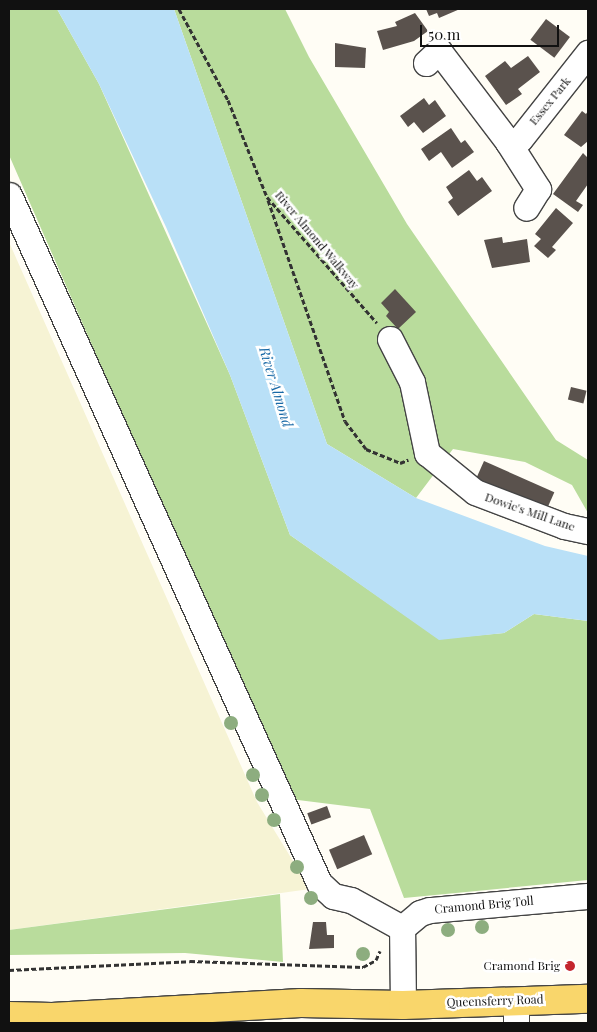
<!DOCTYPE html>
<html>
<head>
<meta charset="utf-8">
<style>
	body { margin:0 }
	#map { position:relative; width:597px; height:1032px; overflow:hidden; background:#fffdf5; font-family:"Playfair Display",serif }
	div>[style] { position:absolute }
	.farmland>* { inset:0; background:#f6f3d4 }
	.forest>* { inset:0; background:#b9dc9c }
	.water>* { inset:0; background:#b9e0f7 }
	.building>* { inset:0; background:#5a524d; transform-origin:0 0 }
	.path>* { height:3px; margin-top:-1.5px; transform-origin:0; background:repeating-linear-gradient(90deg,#333 0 5px,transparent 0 7.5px) }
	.roads { filter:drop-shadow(1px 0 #444) drop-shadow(-1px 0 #444) drop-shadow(0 1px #444) drop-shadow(0 -1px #444) }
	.minor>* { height:25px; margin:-12.5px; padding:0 12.5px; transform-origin:12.5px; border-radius:12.5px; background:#fff }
	.major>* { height:28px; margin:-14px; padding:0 14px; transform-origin:14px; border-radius:14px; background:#f9d66b }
	.trees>* { width:14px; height:14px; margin:-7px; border-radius:50%; background:#8dad7f }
	.dots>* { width:14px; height:14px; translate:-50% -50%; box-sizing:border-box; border:2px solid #fff; border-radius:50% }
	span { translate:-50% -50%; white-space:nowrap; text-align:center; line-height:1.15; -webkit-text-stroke:5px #fff; paint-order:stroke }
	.street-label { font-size:12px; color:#111 }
	.poi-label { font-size:12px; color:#111 }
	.right { translate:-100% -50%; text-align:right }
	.water-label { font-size:14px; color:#1768a6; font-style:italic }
	.frame { position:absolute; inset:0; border:10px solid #111; pointer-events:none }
	.scale { position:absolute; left:420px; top:25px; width:139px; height:22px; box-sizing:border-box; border:2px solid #111; border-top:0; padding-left:6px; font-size:15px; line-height:18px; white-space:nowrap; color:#111; -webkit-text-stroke:4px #fff; paint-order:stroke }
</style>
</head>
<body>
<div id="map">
	<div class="farmland">
		<i style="clip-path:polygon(9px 242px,257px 802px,310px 889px,9px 930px)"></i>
	</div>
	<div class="forest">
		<i style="clip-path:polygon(9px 9px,57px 9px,99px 84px,230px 375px,290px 535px,439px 639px,504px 633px,534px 614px,588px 621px,588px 880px,404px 898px,370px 809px,290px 799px,9px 155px)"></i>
		<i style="clip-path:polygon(174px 9px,285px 9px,309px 57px,407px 224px,556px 440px,588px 460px,588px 513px,572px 485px,525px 462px,453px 449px,416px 498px,327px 444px)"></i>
		<i style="clip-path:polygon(280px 894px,283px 962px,185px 953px,9px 955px,9px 930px)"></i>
	</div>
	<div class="water">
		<i style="clip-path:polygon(57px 9px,174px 9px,327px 444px,416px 498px,545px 546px,588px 556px,588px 621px,534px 614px,504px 633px,439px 640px,290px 535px,230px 375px,166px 227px,99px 84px)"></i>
	</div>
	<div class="building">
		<i style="clip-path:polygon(426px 9px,460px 9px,439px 18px,437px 13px,429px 16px)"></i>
		<i style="clip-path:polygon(415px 13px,428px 31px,414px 41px,383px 50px,377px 31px,397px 26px,395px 22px)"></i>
		<i style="left:546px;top:19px;width:30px;height:26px;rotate:37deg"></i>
		<i style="clip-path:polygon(335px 43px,366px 48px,365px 68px,335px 67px)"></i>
		<i style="clip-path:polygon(528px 56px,540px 72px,518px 89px,522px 94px,506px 105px,485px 76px,505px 61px,511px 68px)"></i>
		<i style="clip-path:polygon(424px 98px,429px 105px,435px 100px,446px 116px,423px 133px,414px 122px,408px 127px,400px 116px)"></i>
		<i style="clip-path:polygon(582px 111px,586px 114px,588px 111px,588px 141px,581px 147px,564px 135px)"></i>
		<i style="clip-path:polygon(451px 128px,461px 143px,465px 140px,474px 152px,452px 168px,441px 152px,429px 161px,421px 149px)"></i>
		<i style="clip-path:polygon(583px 153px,588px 158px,588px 184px,576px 201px,583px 205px,578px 212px,553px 194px)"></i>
		<i style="clip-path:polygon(469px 170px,477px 181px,482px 177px,492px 191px,458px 216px,448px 202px,453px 198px,446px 187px)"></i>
		<i style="clip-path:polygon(556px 208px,573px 223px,552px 247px,556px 250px,548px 258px,534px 246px,541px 239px,535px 234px)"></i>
		<i style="clip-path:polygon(502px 237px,503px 243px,527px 239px,530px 262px,492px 268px,484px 240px)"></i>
		<i style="clip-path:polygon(395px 289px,416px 312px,398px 329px,386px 316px,389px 312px,381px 303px)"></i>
		<i style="left:571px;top:387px;width:16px;height:13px;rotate:14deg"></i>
		<i style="left:484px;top:461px;width:77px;height:20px;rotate:24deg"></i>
		<i style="left:327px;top:806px;width:12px;height:21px;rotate:70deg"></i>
		<i style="left:364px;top:835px;width:21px;height:38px;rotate:67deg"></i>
		<i style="clip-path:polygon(313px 922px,326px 922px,327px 935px,334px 935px,334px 948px,309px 949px)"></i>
	</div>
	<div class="path">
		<i style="left:179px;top:9px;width:103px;rotate:61.7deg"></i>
		<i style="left:228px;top:100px;width:105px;rotate:68.1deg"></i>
		<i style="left:267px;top:197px;width:167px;rotate:48.9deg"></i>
		<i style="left:268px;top:200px;width:234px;rotate:70.8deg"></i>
		<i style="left:345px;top:421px;width:35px;rotate:53deg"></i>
		<i style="left:366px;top:449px;width:37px;rotate:22deg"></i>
		<i style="left:400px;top:463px;width:9px;rotate:-21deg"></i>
		<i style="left:9px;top:970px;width:181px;rotate:-2.8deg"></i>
		<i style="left:190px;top:961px;width:173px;rotate:2deg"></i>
		<i style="left:363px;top:967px;width:15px;rotate:-28deg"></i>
		<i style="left:376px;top:960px;width:10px;rotate:-66deg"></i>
	</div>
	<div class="roads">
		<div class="minor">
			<i style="left:426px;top:63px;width:18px;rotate:-43deg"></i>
			<i style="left:439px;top:51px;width:114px;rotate:52.8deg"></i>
			<i style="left:508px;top:142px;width:56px;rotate:57.4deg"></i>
			<i style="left:538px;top:189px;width:22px;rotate:122deg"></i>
			<i style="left:508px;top:142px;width:12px;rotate:-14deg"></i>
			<i style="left:520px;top:139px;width:110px;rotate:-51.7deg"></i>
			<i style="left:9px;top:195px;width:755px;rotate:65.74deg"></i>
			<i style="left:319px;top:883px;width:19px;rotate:43deg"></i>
			<i style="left:333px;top:896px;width:18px;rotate:13deg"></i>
			<i style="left:351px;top:900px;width:58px;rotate:28.8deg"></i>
			<i style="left:390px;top:339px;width:48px;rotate:62.9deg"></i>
			<i style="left:412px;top:382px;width:73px;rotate:78.1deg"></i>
			<i style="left:427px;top:453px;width:62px;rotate:39.1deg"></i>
			<i style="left:475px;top:492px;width:95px;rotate:20.9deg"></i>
			<i style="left:564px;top:526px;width:25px;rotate:12deg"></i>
			<i style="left:403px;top:1005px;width:77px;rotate:-90.7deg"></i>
			<i style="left:402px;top:928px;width:23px;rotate:-40deg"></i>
			<i style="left:420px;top:913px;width:10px;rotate:-17deg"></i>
			<i style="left:430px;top:910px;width:159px;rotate:-5.1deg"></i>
			<i style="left:516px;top:1023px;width:23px;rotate:-90deg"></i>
		</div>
		<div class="major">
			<i style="left:9px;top:1016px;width:43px;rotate:1.3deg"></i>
			<i style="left:52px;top:1017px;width:249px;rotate:-3.2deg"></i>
			<i style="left:301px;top:1003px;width:102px;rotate:1.1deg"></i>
			<i style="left:403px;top:1005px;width:185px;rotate:-1.9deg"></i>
		</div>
	</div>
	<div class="trees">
		<i style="left:231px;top:723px"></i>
		<i style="left:253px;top:775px"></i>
		<i style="left:262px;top:795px"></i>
		<i style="left:274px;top:820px"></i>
		<i style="left:297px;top:867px"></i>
		<i style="left:311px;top:898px"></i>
		<i style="left:482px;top:927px"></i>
		<i style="left:448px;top:930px"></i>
		<i style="left:363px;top:954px"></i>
	</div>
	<div class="dots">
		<i style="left:570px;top:966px;background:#c4262e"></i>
	</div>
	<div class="street-label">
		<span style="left:550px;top:101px;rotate:-51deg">Essex Park</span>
		<span style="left:317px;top:240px;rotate:50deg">River Almond Walkway</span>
		<span style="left:530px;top:512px;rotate:19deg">Dowie's Mill Lane</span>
		<span style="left:484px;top:905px;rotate:-5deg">Cramond Brig Toll</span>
		<span style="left:495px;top:1001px;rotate:-2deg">Queensferry Road</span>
	</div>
	<div class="poi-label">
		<span class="right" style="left:560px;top:966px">Cramond Brig</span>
	</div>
	<div class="water-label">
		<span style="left:276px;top:387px;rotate:73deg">River Almond</span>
	</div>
	<div class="frame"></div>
	<div class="scale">50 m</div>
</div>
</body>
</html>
